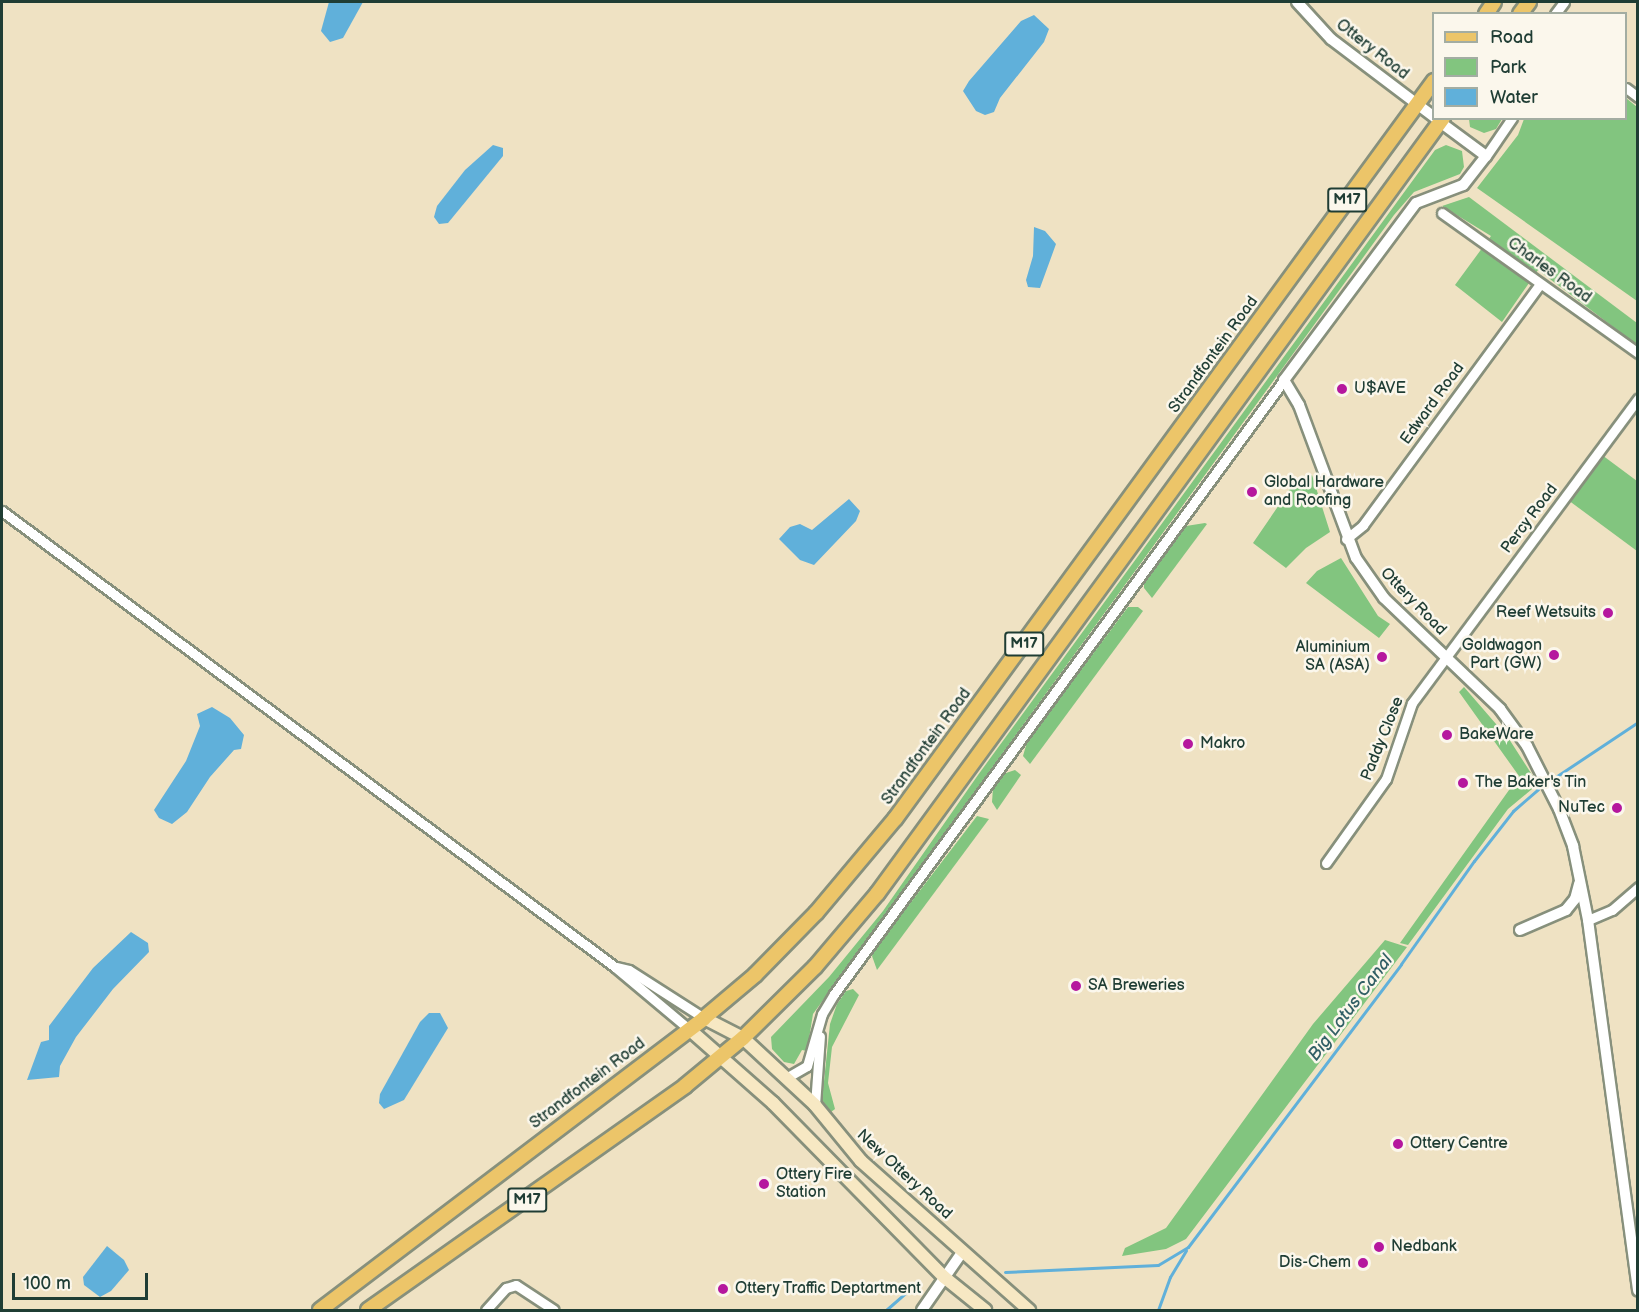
<!DOCTYPE html>
<html>
<head>
<meta charset="utf-8">
<style>
	body { margin:0 }
	#map { position:relative; width:1639px; height:1312px; overflow:hidden; background:#efe2c3; font-family:"Balsamiq Sans",sans-serif }
	div>[style] { position:absolute }
	.green>* { inset:0; background:#82c57f }
	.water>* { inset:0; background:#60b0da }
	.stream>* { height:3px; margin:-1.5px; padding:0 1.5px; transform-origin:1.5px; border-radius:1.5px; background:#60b0da }
	.roads { filter:drop-shadow(2px 0 #87907c) drop-shadow(-2px 0 #87907c) drop-shadow(0 2px #87907c) drop-shadow(0 -2px #87907c) }
	.minor>* { height:9px; margin:-4.5px; padding:0 4.5px; transform-origin:4.5px; border-radius:4.5px; background:#fff }
	.tertiary>* { height:10px; margin:-5px; padding:0 5px; transform-origin:5px; border-radius:5px; background:#fff }
	.secondary>* { height:12px; margin:-6px; padding:0 6px; transform-origin:6px; border-radius:6px; background:#f7e8c3 }
	.primary>* { height:14px; margin:-7px; padding:0 7px; transform-origin:7px; border-radius:7px; background:#ecc569 }
	.dots>* { width:16px; height:16px; translate:-50% -50%; box-sizing:border-box; border:3px solid #fbf7ec; border-radius:50% }
	span { translate:-50% -50%; white-space:nowrap; text-align:center; line-height:1.15; -webkit-text-stroke:5px #fbf7ec; paint-order:stroke }
	.shield-label span { padding:2px 4px; background:#fbf7ec; border:2px solid; border-radius:4px; -webkit-text-stroke-width:0 }
	.shield-label { font-size:15px; color:#1f3d34; font-weight:700 }
	.street-label { font-size:16px; color:#1f3d34 }
	.poi-label { font-size:16px; color:#1f3d34 }
	.left { translate:0 -50%; text-align:left }
	.right { translate:-100% -50%; text-align:right }
	.water-label { font-size:18px; color:#326066; font-style:italic }
	.frame { position:absolute; inset:0; border:3px solid #1f3d34; pointer-events:none }
	.legend { position:absolute; left:1432px; top:12px; width:195px; height:108px; box-sizing:border-box; background:#fbf7ec; border:2px solid #a3ada2; margin:0; padding:8px 10px; list-style:none; font-size:18px; color:#1f3d34 }
	.legend li { display:flex; align-items:center; gap:12px; height:30px }
	.legend b { width:30px; border:2px solid #a3ada2 }
	.scale { position:absolute; left:12px; top:1273px; width:136px; height:27px; box-sizing:border-box; border:3px solid #1f3d34; border-top:0; padding-left:8px; font-size:18px; line-height:21px; white-space:nowrap; color:#1f3d34; -webkit-text-stroke:4px #fbf7ec; paint-order:stroke }
</style>
</head>
<body>
<div id="map">
	<div class="green">
		<i style="clip-path:polygon(1626px 98px,1637px 107px,1637px 301px,1477px 188px,1518px 135px,1524px 119px,1626px 118px)"></i>
		<i style="clip-path:polygon(1469px 119px,1469px 118px,1502px 119px,1496px 129px,1484px 133px,1470px 127px)"></i>
		<i style="clip-path:polygon(1446px 145px,1462px 151px,1464px 167px,1460px 174px,1414px 192px,1394px 215px,813px 1014px,807px 1051px,802px 1050px,794px 1064px,784px 1062px,772px 1049px,771px 1037px,829px 977px,883px 911px,978px 775px,1348px 269px,1435px 150px)"></i>
		<i style="clip-path:polygon(1469px 197px,1637px 323px,1637px 345px,1538px 270px,1502px 322px,1455px 285px,1491px 236px,1442px 206px)"></i>
		<i style="clip-path:polygon(1602px 455px,1637px 481px,1637px 551px,1568px 500px)"></i>
		<i style="clip-path:polygon(1312px 475px,1330px 532px,1306px 548px,1286px 568px,1253px 543px,1294px 483px,1299px 487px)"></i>
		<i style="clip-path:polygon(1205px 523px,1207px 524px,1152px 598px,1144px 588px,1144px 581px,1186px 526px)"></i>
		<i style="clip-path:polygon(1341px 558px,1378px 616px,1390px 624px,1379px 638px,1306px 583px,1317px 571px)"></i>
		<i style="clip-path:polygon(1128px 607px,1138px 607px,1143px 611px,1030px 764px,1023px 756px,1027px 742px)"></i>
		<i style="clip-path:polygon(1464px 687px,1509px 739px,1538px 784px,1508px 809px,1408px 945px,1400px 943px,1519px 776px,1459px 692px)"></i>
		<i style="clip-path:polygon(1015px 770px,1021px 775px,997px 810px,992px 802px,993px 788px,1003px 774px)"></i>
		<i style="clip-path:polygon(977px 816px,989px 819px,877px 970px,872px 956px,875px 949px)"></i>
		<i style="clip-path:polygon(1385px 940px,1407px 947px,1186px 1239px,1166px 1249px,1122px 1256px,1125px 1248px,1166px 1228px,1313px 1024px)"></i>
		<i style="clip-path:polygon(853px 989px,859px 995px,832px 1047px,828px 1083px,835px 1109px,831px 1112px,822px 1100px,830px 1024px,837px 1004px,846px 991px)"></i>
	</div>
	<div class="water">
		<i style="clip-path:polygon(329px 2px,363px 2px,343px 38px,330px 42px,321px 31px)"></i>
		<i style="clip-path:polygon(1034px 15px,1049px 29px,1044px 42px,1000px 98px,994px 112px,985px 115px,976px 111px,963px 91px,969px 81px,1021px 21px)"></i>
		<i style="clip-path:polygon(493px 145px,503px 148px,503px 156px,448px 223px,439px 224px,434px 217px,437px 206px,465px 170px)"></i>
		<i style="clip-path:polygon(1034px 227px,1045px 231px,1056px 244px,1040px 288px,1028px 287px,1026px 280px,1033px 256px)"></i>
		<i style="clip-path:polygon(849px 499px,860px 511px,856px 521px,814px 565px,800px 560px,779px 539px,790px 527px,800px 524px,812px 530px)"></i>
		<i style="clip-path:polygon(212px 707px,230px 718px,244px 735px,241px 749px,234px 750px,210px 777px,187px 812px,172px 824px,159px 818px,154px 810px,186px 761px,200px 726px,197px 714px)"></i>
		<i style="clip-path:polygon(131px 932px,148px 943px,149px 952px,113px 989px,76px 1037px,60px 1066px,59px 1077px,27px 1080px,41px 1042px,49px 1040px,49px 1026px,93px 968px)"></i>
		<i style="clip-path:polygon(429px 1013px,440px 1013px,448px 1028px,404px 1100px,384px 1109px,379px 1103px,380px 1094px,420px 1022px)"></i>
		<i style="clip-path:polygon(107px 1246px,124px 1260px,129px 1270px,111px 1291px,100px 1297px,84px 1285px,83px 1277px)"></i>
	</div>
	<div class="stream">
		<i style="left:1557px;top:776px;width:97px;rotate:-33.7deg"></i>
		<i style="left:1005px;top:1272px;width:153px;rotate:-2.6deg"></i>
		<i style="left:1158px;top:1265px;width:35px;rotate:-31deg"></i>
		<i style="left:1188px;top:1247px;width:354px;rotate:-53deg"></i>
		<i style="left:1401px;top:964px;width:126px;rotate:-54.7deg"></i>
		<i style="left:1474px;top:861px;width:63px;rotate:-52deg"></i>
		<i style="left:1513px;top:811px;width:33px;rotate:-41deg"></i>
		<i style="left:886px;top:1310px;width:29px;rotate:-41deg"></i>
		<i style="left:1158px;top:1310px;width:35px;rotate:-70deg"></i>
		<i style="left:1170px;top:1277px;width:31px;rotate:-59deg"></i>
	</div>
	<div class="roads">
		<div class="minor">
			<i style="left:1555px;top:14px;width:15px;rotate:-53deg"></i>
			<i style="left:1626px;top:88px;width:15px;rotate:37deg"></i>
			<i style="left:1486px;top:156px;width:46px;rotate:-55.6deg"></i>
			<i style="left:1442px;top:213px;width:241px;rotate:35.5deg"></i>
			<i style="left:2px;top:511px;width:764px;rotate:36.64deg"></i>
			<i style="left:615px;top:967px;width:97px;rotate:40deg"></i>
			<i style="left:1346px;top:539px;width:22px;rotate:-39deg"></i>
			<i style="left:1363px;top:525px;width:299px;rotate:-53.7deg"></i>
			<i style="left:1326px;top:863px;width:103px;rotate:-54.5deg"></i>
			<i style="left:1386px;top:779px;width:80px;rotate:-71.1deg"></i>
			<i style="left:1412px;top:703px;width:379px;rotate:-53.4deg"></i>
			<i style="left:1588px;top:920px;width:26px;rotate:-23deg"></i>
			<i style="left:1612px;top:910px;width:35px;rotate:-41deg"></i>
			<i style="left:616px;top:967px;width:13px;rotate:13deg"></i>
			<i style="left:629px;top:970px;width:89px;rotate:32.6deg"></i>
			<i style="left:786px;top:1078px;width:24px;rotate:-30deg"></i>
			<i style="left:807px;top:1066px;width:54px;rotate:-73.9deg"></i>
			<i style="left:822px;top:1014px;width:23px;rotate:-59deg"></i>
			<i style="left:834px;top:994px;width:761px;rotate:-53.76deg"></i>
			<i style="left:815px;top:1105px;width:69px;rotate:-85.9deg"></i>
			<i style="left:486px;top:1310px;width:30px;rotate:-48deg"></i>
			<i style="left:506px;top:1288px;width:10px;rotate:-17deg"></i>
			<i style="left:516px;top:1285px;width:45px;rotate:33.3deg"></i>
		</div>
		<div class="tertiary">
			<i style="left:1297px;top:2px;width:50px;rotate:47.4deg"></i>
			<i style="left:1331px;top:39px;width:129px;rotate:37.1deg"></i>
			<i style="left:1436px;top:119px;width:62px;rotate:36.5deg"></i>
			<i style="left:1486px;top:156px;width:37px;rotate:128deg"></i>
			<i style="left:1463px;top:185px;width:50px;rotate:159deg"></i>
			<i style="left:1416px;top:203px;width:221px;rotate:126.7deg"></i>
			<i style="left:1284px;top:380px;width:29px;rotate:59deg"></i>
			<i style="left:1299px;top:405px;width:163px;rotate:69.6deg"></i>
			<i style="left:1356px;top:558px;width:49px;rotate:55deg"></i>
			<i style="left:1384px;top:598px;width:161px;rotate:43.7deg"></i>
			<i style="left:1500px;top:709px;width:46px;rotate:53.9deg"></i>
			<i style="left:1527px;top:746px;width:71px;rotate:63.1deg"></i>
			<i style="left:1559px;top:809px;width:40px;rotate:69deg"></i>
			<i style="left:1573px;top:846px;width:76px;rotate:78.5deg"></i>
			<i style="left:1588px;top:920px;width:374px;rotate:82.3deg"></i>
			<i style="left:1520px;top:930px;width:50px;rotate:-23.5deg"></i>
			<i style="left:1566px;top:910px;width:14px;rotate:-51deg"></i>
			<i style="left:1575px;top:899px;width:16px;rotate:-75deg"></i>
			<i style="left:922px;top:1310px;width:72px;rotate:-55.2deg"></i>
		</div>
		<div class="secondary">
			<i style="left:704px;top:1018px;width:44px;rotate:27.1deg"></i>
			<i style="left:743px;top:1038px;width:98px;rotate:42.9deg"></i>
			<i style="left:815px;top:1105px;width:72px;rotate:50.6deg"></i>
			<i style="left:861px;top:1161px;width:225px;rotate:41.6deg"></i>
			<i style="left:689px;top:1029px;width:112px;rotate:41.4deg"></i>
			<i style="left:773px;top:1103px;width:244px;rotate:45.5deg"></i>
			<i style="left:944px;top:1277px;width:53px;rotate:38.8deg"></i>
		</div>
		<div class="primary">
			<i style="left:1486px;top:14px;width:14px;rotate:-56deg"></i>
			<i style="left:1520px;top:14px;width:15px;rotate:-53deg"></i>
			<i style="left:320px;top:1310px;width:482px;rotate:-37.2deg"></i>
			<i style="left:704px;top:1018px;width:67px;rotate:-40.1deg"></i>
			<i style="left:755px;top:975px;width:87px;rotate:-45.5deg"></i>
			<i style="left:816px;top:913px;width:123px;rotate:-50deg"></i>
			<i style="left:895px;top:819px;width:914px;rotate:-53.86deg"></i>
			<i style="left:368px;top:1310px;width:388px;rotate:-35.2deg"></i>
			<i style="left:685px;top:1086px;width:75px;rotate:-39.6deg"></i>
			<i style="left:743px;top:1038px;width:101px;rotate:-44.6deg"></i>
			<i style="left:815px;top:967px;width:96px;rotate:-49.7deg"></i>
			<i style="left:877px;top:894px;width:960px;rotate:-53.89deg"></i>
		</div>
	</div>
	<div class="dots">
		<i style="left:1342px;top:389px;background:#b5179e"></i>
		<i style="left:1252px;top:492px;background:#b5179e"></i>
		<i style="left:1608px;top:613px;background:#b5179e"></i>
		<i style="left:1554px;top:655px;background:#b5179e"></i>
		<i style="left:1382px;top:657px;background:#b5179e"></i>
		<i style="left:1447px;top:735px;background:#b5179e"></i>
		<i style="left:1188px;top:744px;background:#b5179e"></i>
		<i style="left:1463px;top:783px;background:#b5179e"></i>
		<i style="left:1617px;top:808px;background:#b5179e"></i>
		<i style="left:1076px;top:986px;background:#b5179e"></i>
		<i style="left:1398px;top:1144px;background:#b5179e"></i>
		<i style="left:764px;top:1184px;background:#b5179e"></i>
		<i style="left:1379px;top:1247px;background:#b5179e"></i>
		<i style="left:1363px;top:1263px;background:#b5179e"></i>
		<i style="left:723px;top:1289px;background:#b5179e"></i>
	</div>
	<div class="shield-label">
		<span style="left:1347px;top:200px">M17</span>
		<span style="left:1024px;top:644px">M17</span>
		<span style="left:527px;top:1200px">M17</span>
	</div>
	<div class="street-label">
		<span style="left:1372px;top:50px;rotate:38deg">Ottery Road</span>
		<span style="left:1549px;top:271px;rotate:36deg">Charles Road</span>
		<span style="left:1214px;top:355px;rotate:-54deg">Strandfontein Road</span>
		<span style="left:1433px;top:404px;rotate:-54deg">Edward Road</span>
		<span style="left:1530px;top:519px;rotate:-53deg">Percy Road</span>
		<span style="left:1413px;top:602px;rotate:46deg">Ottery Road</span>
		<span style="left:1383px;top:739px;rotate:-68deg">Paddy Close</span>
		<span style="left:927px;top:747px;rotate:-54deg">Strandfontein Road</span>
		<span style="left:588px;top:1084px;rotate:-37deg">Strandfontein Road</span>
		<span style="left:904px;top:1175px;rotate:43deg">New Ottery Road</span>
	</div>
	<div class="poi-label">
		<span class="left" style="left:1354px;top:389px">U$AVE</span>
		<span class="left" style="left:1264px;top:492px">Global Hardware<br>and Roofing</span>
		<span class="right" style="left:1596px;top:613px">Reef Wetsuits</span>
		<span class="right" style="left:1542px;top:655px">Goldwagon<br>Part (GW)</span>
		<span class="right" style="left:1370px;top:657px">Aluminium<br>SA (ASA)</span>
		<span class="left" style="left:1459px;top:735px">BakeWare</span>
		<span class="left" style="left:1200px;top:744px">Makro</span>
		<span class="left" style="left:1475px;top:783px">The Baker's Tin</span>
		<span class="right" style="left:1605px;top:808px">NuTec</span>
		<span class="left" style="left:1088px;top:986px">SA Breweries</span>
		<span class="left" style="left:1410px;top:1144px">Ottery Centre</span>
		<span class="left" style="left:776px;top:1184px">Ottery Fire<br>Station</span>
		<span class="left" style="left:1391px;top:1247px">Nedbank</span>
		<span class="right" style="left:1351px;top:1263px">Dis-Chem</span>
		<span class="left" style="left:735px;top:1289px">Ottery Traffic Deptartment</span>
	</div>
	<div class="water-label">
		<span style="left:1351px;top:1008px;rotate:-53deg">Big Lotus Canal</span>
	</div>
	<div class="frame"></div>
	<ul class="legend">
	<li><b style="height:8px;background:#ecc569"></b>Road</li>
	<li><b style="height:16px;background:#82c57f"></b>Park</li>
	<li><b style="height:16px;background:#60b0da"></b>Water</li>
	</ul>
	<div class="scale">100 m</div>
</div>
</body>
</html>
